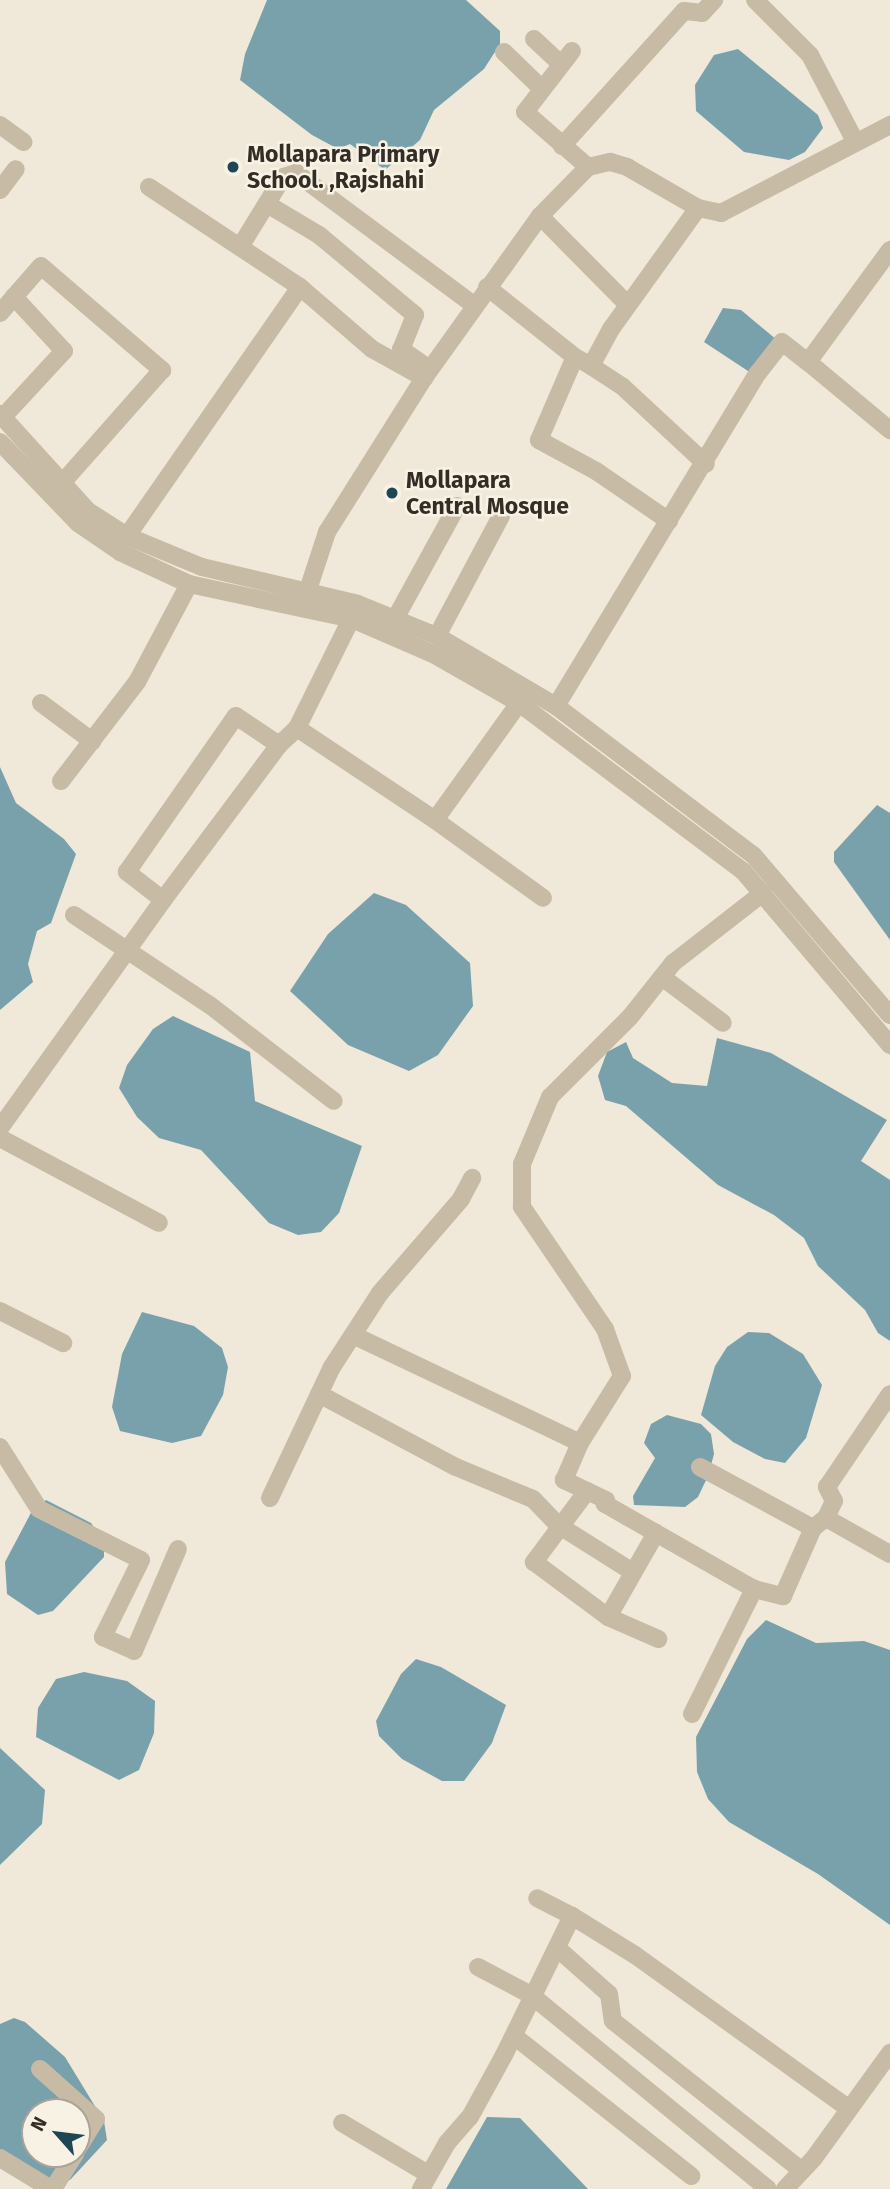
<!DOCTYPE html>
<html>
<head>
<meta charset="utf-8">
<style>
	body { margin:0 }
	#map { position:relative; width:890px; height:2189px; overflow:hidden; background:#f0e9d9; font-family:"Fira Sans",sans-serif }
	div>[style] { position:absolute }
	.water>* { inset:0; background:#79a1ac }
	.minor>* { height:18px; margin:-9px; padding:0 9px; transform-origin:9px; border-radius:9px; background:#c7bba5 }
	.dots>* { width:19px; height:19px; translate:-50% -50%; box-sizing:border-box; border:4px solid #f8f2e5; border-radius:50% }
	span { translate:-50% -50%; white-space:nowrap; text-align:center; line-height:1.15; -webkit-text-stroke:5px #f8f2e5; paint-order:stroke }
	.poi-label { font-size:23px; color:#342d26; font-weight:700 }
	.left { translate:0 -50%; text-align:left }
	.north { position:absolute; left:21px; top:2098px; width:70px; height:70px; box-sizing:border-box; background:#f8f2e5; border:2px solid #aaa399; border-radius:50%; rotate:298deg; font-size:19px; font-weight:700; line-height:28px; text-align:center; color:#342d26 }
	.north::after { content:''; display:block; margin:auto; width:24px; height:32px; background:#1e4753; clip-path:polygon(50% 0,100% 100%,50% 72%,0 100%) }
</style>
</head>
<body>
<div id="map">
	<div class="water">
		<i style="clip-path:polygon(267px 0,466px 0,500px 31px,500px 44px,484px 69px,434px 110px,420px 140px,385px 170px,350px 144px,338px 149px,312px 135px,240px 80px,245px 54px)"></i>
		<i style="clip-path:polygon(738px 49px,818px 115px,823px 128px,805px 152px,789px 160px,744px 152px,696px 111px,695px 85px,714px 55px)"></i>
		<i style="clip-path:polygon(723px 308px,741px 310px,777px 340px,751px 373px,704px 342px)"></i>
		<i style="clip-path:polygon(0 767px,16px 803px,64px 839px,76px 854px,51px 923px,37px 931px,28px 964px,33px 982px,0 1010px)"></i>
		<i style="clip-path:polygon(877px 805px,890px 813px,890px 940px,834px 862px,834px 852px)"></i>
		<i style="clip-path:polygon(374px 893px,406px 905px,470px 963px,473px 1006px,438px 1055px,409px 1071px,348px 1045px,290px 991px,328px 934px)"></i>
		<i style="clip-path:polygon(173px 1016px,250px 1052px,255px 1101px,362px 1146px,339px 1213px,321px 1232px,298px 1235px,269px 1223px,201px 1150px,159px 1138px,137px 1117px,119px 1088px,127px 1065px,153px 1029px)"></i>
		<i style="clip-path:polygon(717px 1038px,771px 1053px,887px 1120px,861px 1161px,890px 1180px,890px 1341px,878px 1333px,865px 1310px,818px 1266px,804px 1238px,774px 1215px,718px 1185px,626px 1106px,605px 1100px,598px 1076px,607px 1052px,626px 1042px,633px 1058px,672px 1083px,707px 1086px)"></i>
		<i style="clip-path:polygon(142px 1312px,194px 1326px,222px 1348px,228px 1367px,223px 1395px,201px 1436px,172px 1443px,120px 1431px,112px 1407px,122px 1354px)"></i>
		<i style="clip-path:polygon(748px 1332px,769px 1333px,803px 1354px,822px 1385px,806px 1438px,785px 1463px,765px 1459px,733px 1442px,701px 1415px,715px 1366px,727px 1347px)"></i>
		<i style="clip-path:polygon(667px 1415px,701px 1424px,711px 1434px,714px 1454px,708px 1476px,698px 1497px,685px 1507px,634px 1505px,633px 1496px,655px 1458px,644px 1443px,651px 1424px)"></i>
		<i style="clip-path:polygon(46px 1500px,91px 1523px,104px 1542px,104px 1557px,53px 1611px,38px 1615px,7px 1594px,5px 1562px,33px 1509px)"></i>
		<i style="clip-path:polygon(766px 1620px,816px 1643px,864px 1641px,890px 1650px,890px 1925px,818px 1874px,729px 1822px,708px 1799px,697px 1772px,696px 1737px,747px 1639px)"></i>
		<i style="clip-path:polygon(416px 1659px,441px 1667px,506px 1705px,492px 1743px,464px 1781px,442px 1781px,402px 1759px,379px 1736px,376px 1721px,401px 1674px)"></i>
		<i style="clip-path:polygon(84px 1672px,127px 1681px,155px 1701px,154px 1733px,139px 1770px,119px 1780px,36px 1737px,38px 1708px,56px 1679px)"></i>
		<i style="clip-path:polygon(0 1748px,45px 1790px,42px 1824px,0 1865px)"></i>
		<i style="clip-path:polygon(evenodd,14px 2018px,25px 2022px,65px 2057px,104px 2121px,107px 2140px,70px 2180px,49px 2178px,0 2156px,0 2024px,14px 2018px,35px 2112px,77px 2112px,77px 2154px,35px 2154px,35px 2112px)"></i>
		<i style="clip-path:polygon(487px 2117px,520px 2118px,588px 2189px,446px 2189px)"></i>
	</div>
	<div class="minor">
		<i style="left:755px;top:0;width:78px;rotate:45deg"></i>
		<i style="left:810px;top:55px;width:97px;rotate:62.4deg"></i>
		<i style="left:534px;top:39px;width:37px;rotate:43deg"></i>
		<i style="left:572px;top:51px;width:77px;rotate:127.6deg"></i>
		<i style="left:525px;top:112px;width:84px;rotate:41.1deg"></i>
		<i style="left:504px;top:52px;width:52px;rotate:44.2deg"></i>
		<i style="left:0;top:125px;width:29px;rotate:36deg"></i>
		<i style="left:562px;top:146px;width:182px;rotate:-47.9deg"></i>
		<i style="left:684px;top:11px;width:18px;rotate:6deg"></i>
		<i style="left:702px;top:13px;width:18px;rotate:-47deg"></i>
		<i style="left:149px;top:187px;width:181px;rotate:33.5deg"></i>
		<i style="left:0;top:190px;width:26px;rotate:-53deg"></i>
		<i style="left:267px;top:204px;width:61px;rotate:30.8deg"></i>
		<i style="left:319px;top:235px;width:125px;rotate:39.8deg"></i>
		<i style="left:415px;top:315px;width:37px;rotate:112deg"></i>
		<i style="left:401px;top:349px;width:35px;rotate:35deg"></i>
		<i style="left:540px;top:216px;width:125px;rotate:45.3deg"></i>
		<i style="left:240px;top:247px;width:82px;rotate:-58.4deg"></i>
		<i style="left:283px;top:177px;width:14px;rotate:-17deg"></i>
		<i style="left:296px;top:173px;width:222px;rotate:36.6deg"></i>
		<i style="left:487px;top:287px;width:112px;rotate:38.5deg"></i>
		<i style="left:0;top:313px;width:62px;rotate:-48.9deg"></i>
		<i style="left:41px;top:266px;width:160px;rotate:40.7deg"></i>
		<i style="left:162px;top:370px;width:151px;rotate:131.5deg"></i>
		<i style="left:808px;top:362px;width:107px;rotate:39.7deg"></i>
		<i style="left:591px;top:366px;width:38px;rotate:33deg"></i>
		<i style="left:623px;top:387px;width:113px;rotate:42.9deg"></i>
		<i style="left:0;top:414px;width:131px;rotate:47.8deg"></i>
		<i style="left:88px;top:511px;width:46px;rotate:32.7deg"></i>
		<i style="left:127px;top:536px;width:81px;rotate:22.5deg"></i>
		<i style="left:202px;top:567px;width:160px;rotate:13.3deg"></i>
		<i style="left:358px;top:604px;width:85px;rotate:22.1deg"></i>
		<i style="left:437px;top:636px;width:138px;rotate:30.5deg"></i>
		<i style="left:556px;top:706px;width:248px;rotate:37.1deg"></i>
		<i style="left:754px;top:856px;width:209px;rotate:49.5deg"></i>
		<i style="left:3px;top:417px;width:90px;rotate:-47.3deg"></i>
		<i style="left:64px;top:351px;width:74px;rotate:-132.8deg"></i>
		<i style="left:0;top:442px;width:112px;rotate:46.1deg"></i>
		<i style="left:78px;top:523px;width:51px;rotate:34.6deg"></i>
		<i style="left:120px;top:552px;width:76px;rotate:24.9deg"></i>
		<i style="left:189px;top:584px;width:167px;rotate:12.1deg"></i>
		<i style="left:352px;top:619px;width:88px;rotate:23.4deg"></i>
		<i style="left:433px;top:654px;width:99px;rotate:29.7deg"></i>
		<i style="left:519px;top:703px;width:280px;rotate:36.9deg"></i>
		<i style="left:743px;top:871px;width:228px;rotate:49.8deg"></i>
		<i style="left:669px;top:521px;width:88px;rotate:-145.6deg"></i>
		<i style="left:596px;top:471px;width:65px;rotate:-151.5deg"></i>
		<i style="left:539px;top:440px;width:90px;rotate:-66.6deg"></i>
		<i style="left:575px;top:357px;width:18px;rotate:29deg"></i>
		<i style="left:591px;top:366px;width:42px;rotate:-61.6deg"></i>
		<i style="left:611px;top:329px;width:149px;rotate:-54.3deg"></i>
		<i style="left:127px;top:536px;width:303px;rotate:-55.2deg"></i>
		<i style="left:300px;top:287px;width:95px;rotate:40.7deg"></i>
		<i style="left:372px;top:349px;width:60px;rotate:29.1deg"></i>
		<i style="left:305px;top:599px;width:71px;rotate:-71.8deg"></i>
		<i style="left:327px;top:532px;width:182px;rotate:-57.8deg"></i>
		<i style="left:424px;top:378px;width:199px;rotate:-54.4deg"></i>
		<i style="left:540px;top:216px;width:69px;rotate:-45.6deg"></i>
		<i style="left:588px;top:167px;width:23px;rotate:-13deg"></i>
		<i style="left:610px;top:162px;width:18px;rotate:16deg"></i>
		<i style="left:627px;top:167px;width:82px;rotate:30deg"></i>
		<i style="left:698px;top:208px;width:24px;rotate:12deg"></i>
		<i style="left:721px;top:213px;width:191px;rotate:-27.5deg"></i>
		<i style="left:395px;top:619px;width:129px;rotate:-61.2deg"></i>
		<i style="left:437px;top:636px;width:136px;rotate:-61.9deg"></i>
		<i style="left:41px;top:703px;width:64px;rotate:36.7deg"></i>
		<i style="left:556px;top:706px;width:389px;rotate:-58.8deg"></i>
		<i style="left:758px;top:373px;width:39px;rotate:-52deg"></i>
		<i style="left:782px;top:342px;width:33px;rotate:38deg"></i>
		<i style="left:808px;top:362px;width:139px;rotate:-53.8deg"></i>
		<i style="left:297px;top:728px;width:166px;rotate:33.7deg"></i>
		<i style="left:435px;top:820px;width:144px;rotate:-54.3deg"></i>
		<i style="left:61px;top:781px;width:125px;rotate:-52.5deg"></i>
		<i style="left:137px;top:682px;width:111px;rotate:-62deg"></i>
		<i style="left:435px;top:820px;width:133px;rotate:35.8deg"></i>
		<i style="left:163px;top:900px;width:46px;rotate:-142.1deg"></i>
		<i style="left:127px;top:872px;width:190px;rotate:-55.1deg"></i>
		<i style="left:236px;top:716px;width:52px;rotate:34deg"></i>
		<i style="left:74px;top:915px;width:164px;rotate:33.6deg"></i>
		<i style="left:211px;top:1006px;width:155px;rotate:37.7deg"></i>
		<i style="left:662px;top:977px;width:76px;rotate:37deg"></i>
		<i style="left:0;top:1128px;width:280px;rotate:-54.4deg"></i>
		<i style="left:163px;top:900px;width:194px;rotate:-53.2deg"></i>
		<i style="left:279px;top:745px;width:25px;rotate:-43deg"></i>
		<i style="left:297px;top:728px;width:131px;rotate:-63.6deg"></i>
		<i style="left:0;top:1138px;width:180px;rotate:28.1deg"></i>
		<i style="left:0;top:1311px;width:71px;rotate:26.9deg"></i>
		<i style="left:355px;top:1336px;width:249px;rotate:25.4deg"></i>
		<i style="left:319px;top:1394px;width:155px;rotate:28.1deg"></i>
		<i style="left:456px;top:1467px;width:83px;rotate:22.6deg"></i>
		<i style="left:533px;top:1499px;width:36px;rotate:46deg"></i>
		<i style="left:558px;top:1525px;width:89px;rotate:32.1deg"></i>
		<i style="left:0;top:1447px;width:73px;rotate:57.8deg"></i>
		<i style="left:39px;top:1509px;width:114px;rotate:26.6deg"></i>
		<i style="left:141px;top:1560px;width:86px;rotate:116.3deg"></i>
		<i style="left:103px;top:1637px;width:34px;rotate:24deg"></i>
		<i style="left:134px;top:1651px;width:111px;rotate:-66.7deg"></i>
		<i style="left:700px;top:1467px;width:128px;rotate:28.4deg"></i>
		<i style="left:587px;top:1491px;width:89px;rotate:126.7deg"></i>
		<i style="left:534px;top:1562px;width:92px;rotate:36.6deg"></i>
		<i style="left:608px;top:1617px;width:55px;rotate:23.7deg"></i>
		<i style="left:270px;top:1498px;width:145px;rotate:-64.7deg"></i>
		<i style="left:332px;top:1367px;width:88px;rotate:-57deg"></i>
		<i style="left:380px;top:1293px;width:124px;rotate:-49.2deg"></i>
		<i style="left:461px;top:1199px;width:24px;rotate:-62deg"></i>
		<i style="left:826px;top:1518px;width:19px;rotate:-65deg"></i>
		<i style="left:834px;top:1501px;width:16px;rotate:-117deg"></i>
		<i style="left:827px;top:1487px;width:112px;rotate:-55.9deg"></i>
		<i style="left:754px;top:1589px;width:172px;rotate:-150.3deg"></i>
		<i style="left:605px;top:1504px;width:4px;rotate:-76deg"></i>
		<i style="left:606px;top:1500px;width:47px;rotate:-154.5deg"></i>
		<i style="left:564px;top:1480px;width:40px;rotate:-66.6deg"></i>
		<i style="left:580px;top:1443px;width:79px;rotate:-57.9deg"></i>
		<i style="left:622px;top:1376px;width:50px;rotate:-109.9deg"></i>
		<i style="left:605px;top:1329px;width:148px;rotate:-124.2deg"></i>
		<i style="left:522px;top:1207px;width:43px;rotate:-90deg"></i>
		<i style="left:522px;top:1164px;width:73px;rotate:-67.3deg"></i>
		<i style="left:550px;top:1097px;width:113px;rotate:-45deg"></i>
		<i style="left:630px;top:1017px;width:69px;rotate:-51.5deg"></i>
		<i style="left:673px;top:963px;width:114px;rotate:-37.9deg"></i>
		<i style="left:608px;top:1617px;width:97px;rotate:-60.3deg"></i>
		<i style="left:692px;top:1714px;width:140px;rotate:-63.6deg"></i>
		<i style="left:754px;top:1589px;width:30px;rotate:14deg"></i>
		<i style="left:783px;top:1596px;width:74px;rotate:-66.2deg"></i>
		<i style="left:813px;top:1528px;width:16px;rotate:-38deg"></i>
		<i style="left:826px;top:1518px;width:73px;rotate:29.4deg"></i>
		<i style="left:572px;top:1916px;width:74px;rotate:31.8deg"></i>
		<i style="left:635px;top:1955px;width:262px;rotate:35.7deg"></i>
		<i style="left:557px;top:1948px;width:69px;rotate:41.5deg"></i>
		<i style="left:609px;top:1994px;width:27px;rotate:82deg"></i>
		<i style="left:613px;top:2021px;width:241px;rotate:38.4deg"></i>
		<i style="left:478px;top:1967px;width:60px;rotate:27.8deg"></i>
		<i style="left:531px;top:1995px;width:306px;rotate:39.3deg"></i>
		<i style="left:514px;top:2036px;width:226px;rotate:38.3deg"></i>
		<i style="left:40px;top:2069px;width:75px;rotate:41.8deg"></i>
		<i style="left:96px;top:2119px;width:36px;rotate:122deg"></i>
		<i style="left:342px;top:2123px;width:100px;rotate:30.7deg"></i>
		<i style="left:0;top:2158px;width:60px;rotate:31.3deg"></i>
		<i style="left:53px;top:2189px;width:41px;rotate:-57.8deg"></i>
		<i style="left:421px;top:2189px;width:53px;rotate:-60.5deg"></i>
		<i style="left:447px;top:2143px;width:35px;rotate:-49deg"></i>
		<i style="left:470px;top:2117px;width:71px;rotate:-61.3deg"></i>
		<i style="left:504px;top:2055px;width:155px;rotate:-63.9deg"></i>
		<i style="left:572px;top:1916px;width:39px;rotate:-153deg"></i>
		<i style="left:785px;top:2189px;width:42px;rotate:-46.9deg"></i>
		<i style="left:814px;top:2158px;width:130px;rotate:-54.1deg"></i>
	</div>
	<div class="dots">
		<i style="left:233px;top:167px;background:#1e4753"></i>
		<i style="left:392px;top:493px;background:#1e4753"></i>
	</div>
	<div class="poi-label">
		<span class="left" style="left:247px;top:167px">Mollapara Primary<br>School. ,Rajshahi</span>
		<span class="left" style="left:406px;top:493px">Mollapara<br>Central Mosque</span>
	</div>
	<div class="north">N</div>
</div>
</body>
</html>
